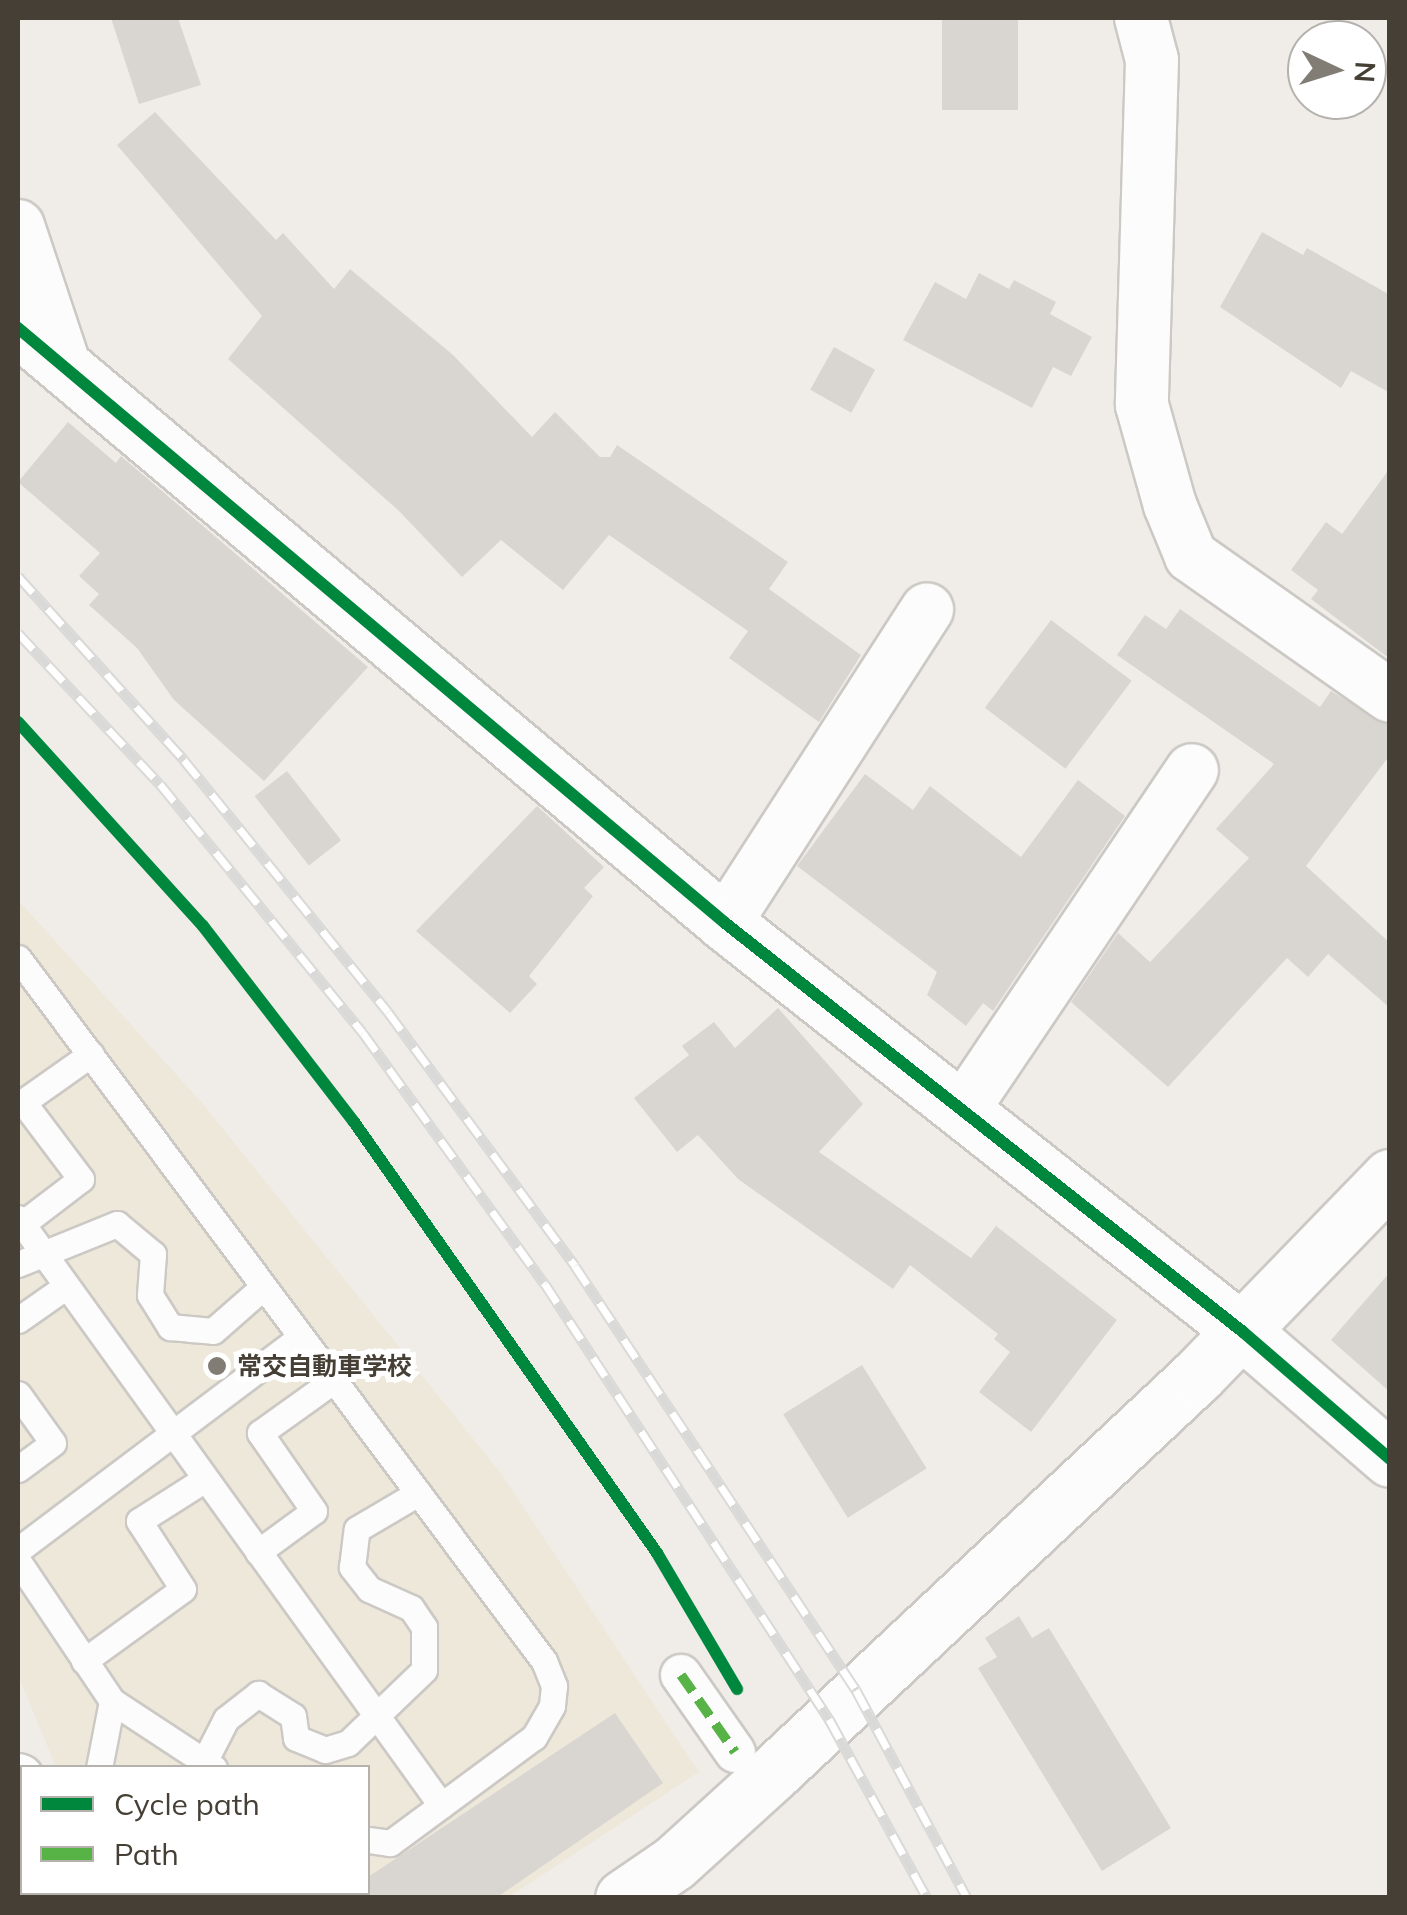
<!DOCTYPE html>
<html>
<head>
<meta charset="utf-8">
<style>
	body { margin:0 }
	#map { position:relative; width:1407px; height:1915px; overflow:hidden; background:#f0ede9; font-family:Mulish,"Noto Sans JP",sans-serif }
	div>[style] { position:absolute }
	.education>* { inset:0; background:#eee8db }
	.building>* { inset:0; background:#d9d6d1; transform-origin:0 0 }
	.roads { filter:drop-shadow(2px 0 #ccc9c5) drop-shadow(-2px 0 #ccc9c5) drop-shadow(0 2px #ccc9c5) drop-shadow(0 -2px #ccc9c5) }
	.service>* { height:25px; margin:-12.5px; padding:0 12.5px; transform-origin:12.5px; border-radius:12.5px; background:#fdfcfc }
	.pedestrian>* { height:40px; margin:-20px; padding:0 20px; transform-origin:20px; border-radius:20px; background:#fdfcfc }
	.minor>* { height:52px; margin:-26px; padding:0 26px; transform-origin:26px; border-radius:26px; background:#fdfcfc }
	.tertiary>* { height:55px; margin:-27.5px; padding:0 27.5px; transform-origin:27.5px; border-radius:27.5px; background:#fdfcfc }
	.rail>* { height:11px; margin-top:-5.5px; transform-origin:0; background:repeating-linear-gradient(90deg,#fff 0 22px,#d9d9d8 0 44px); box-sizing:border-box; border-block:2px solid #d9d9d8 }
	.quiet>* { height:10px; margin-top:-5px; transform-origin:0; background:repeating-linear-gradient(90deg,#57b346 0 20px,transparent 0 30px) }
	.cycleway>* { height:12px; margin:-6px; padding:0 6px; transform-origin:6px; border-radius:6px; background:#00873e }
	.dots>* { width:28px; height:28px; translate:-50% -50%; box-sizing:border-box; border:5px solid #fff; border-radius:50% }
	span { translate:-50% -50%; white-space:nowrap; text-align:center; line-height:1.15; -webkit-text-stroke:10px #fff; paint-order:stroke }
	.poi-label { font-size:25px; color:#453f35; font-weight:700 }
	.left { translate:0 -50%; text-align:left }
	.frame { position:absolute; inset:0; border:20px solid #453f35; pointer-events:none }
	.legend { position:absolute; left:20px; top:1765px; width:350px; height:130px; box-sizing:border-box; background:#fff; border:2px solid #b5b2ae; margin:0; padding:12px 18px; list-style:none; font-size:30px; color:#453f35 }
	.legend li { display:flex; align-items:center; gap:20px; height:50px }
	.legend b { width:50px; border:2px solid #b5b2ae }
	.north { position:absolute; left:1287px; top:20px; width:100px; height:100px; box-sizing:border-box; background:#fff; border:2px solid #b5b2ae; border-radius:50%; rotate:94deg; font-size:28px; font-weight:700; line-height:40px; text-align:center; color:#453f35 }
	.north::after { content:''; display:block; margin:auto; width:35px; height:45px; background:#817c74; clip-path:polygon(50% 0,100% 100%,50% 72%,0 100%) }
</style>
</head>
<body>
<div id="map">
	<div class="education">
		<i style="clip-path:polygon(18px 900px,203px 1104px,500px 1472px,699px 1772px,509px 1897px,109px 1897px,107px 1893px,368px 1892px,368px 1768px,56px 1767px,18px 1675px)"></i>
	</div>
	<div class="building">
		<i style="clip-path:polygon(111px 18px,178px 18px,201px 85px,139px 104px)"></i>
		<i style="left:942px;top:18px;width:76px;height:92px"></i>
		<i style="clip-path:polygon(155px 112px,276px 240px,283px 233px,334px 289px,350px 269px,453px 355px,532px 437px,555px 412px,600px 457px,610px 457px,617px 445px,788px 562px,769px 589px,861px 655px,819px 722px,729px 658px,748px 631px,609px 535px,563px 590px,501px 540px,462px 577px,399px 511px,228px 359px,262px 316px,117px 145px)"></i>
		<i style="clip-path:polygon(1262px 232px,1303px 255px,1307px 248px,1390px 295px,1390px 393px,1351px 371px,1341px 388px,1220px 307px)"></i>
		<i style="clip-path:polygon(979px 273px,1009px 289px,1014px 280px,1056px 302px,1050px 314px,1092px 337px,1071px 376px,1053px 367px,1032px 408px,903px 340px,935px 282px,966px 299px)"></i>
		<i style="left:834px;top:347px;width:47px;height:49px;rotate:29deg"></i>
		<i style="clip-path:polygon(68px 422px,116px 463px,121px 456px,368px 667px,264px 781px,174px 700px,137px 648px,89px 605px,99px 594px,79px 576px,100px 553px,18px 482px)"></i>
		<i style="clip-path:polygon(1390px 468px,1390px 659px,1311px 599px,1318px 590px,1291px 570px,1326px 522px,1342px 534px)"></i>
		<i style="clip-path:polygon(1180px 609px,1320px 707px,1331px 691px,1390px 726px,1390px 755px,1306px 866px,1390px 943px,1390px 1008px,1328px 954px,1308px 977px,1287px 958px,1168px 1087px,1071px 1002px,1118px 933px,1150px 962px,1249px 858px,1216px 829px,1274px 764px,1117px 655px,1145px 615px,1166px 629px)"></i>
		<i style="left:1051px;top:620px;width:101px;height:110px;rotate:37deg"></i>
		<i style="left:287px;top:771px;width:88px;height:41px;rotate:52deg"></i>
		<i style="clip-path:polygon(865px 774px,913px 810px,930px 786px,1021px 857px,1078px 780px,1125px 816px,993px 1011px,983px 1003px,966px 1026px,927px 995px,937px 972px,797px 866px)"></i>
		<i style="clip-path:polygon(537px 806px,604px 867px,584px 888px,593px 896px,529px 976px,537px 984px,510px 1013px,416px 931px)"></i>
		<i style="clip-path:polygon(778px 1008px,863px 1104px,819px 1152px,971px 1258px,996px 1226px,1117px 1320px,1031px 1432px,979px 1392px,1010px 1352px,994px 1339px,998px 1334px,910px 1265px,893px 1289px,738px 1179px,698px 1135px,677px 1152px,634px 1098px,689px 1055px,682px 1046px,714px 1022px,735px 1048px)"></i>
		<i style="clip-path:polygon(1390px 1272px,1390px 1392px,1331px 1340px)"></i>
		<i style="left:862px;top:1365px;width:122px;height:93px;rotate:58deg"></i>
		<i style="clip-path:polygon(1019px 1616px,1032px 1638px,1049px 1628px,1171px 1828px,1102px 1871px,978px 1668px,997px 1657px,985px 1638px)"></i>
		<i style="clip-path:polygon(615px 1713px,663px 1783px,496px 1898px,336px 1898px,368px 1892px,368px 1877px)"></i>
	</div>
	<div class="roads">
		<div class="service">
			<i style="left:18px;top:958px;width:878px;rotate:53.2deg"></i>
			<i style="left:544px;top:1661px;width:27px;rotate:68deg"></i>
			<i style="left:554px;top:1686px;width:20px;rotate:96deg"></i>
			<i style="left:552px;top:1706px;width:36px;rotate:120deg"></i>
			<i style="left:534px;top:1737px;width:179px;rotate:143.6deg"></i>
			<i style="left:390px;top:1843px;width:22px;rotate:-172deg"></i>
			<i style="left:18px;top:1218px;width:724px;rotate:54.22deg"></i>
			<i style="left:22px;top:1224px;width:74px;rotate:-37.3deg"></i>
			<i style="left:81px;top:1179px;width:96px;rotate:-127deg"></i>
			<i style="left:23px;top:1102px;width:83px;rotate:-35.2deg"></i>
			<i style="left:18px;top:1264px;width:107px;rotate:-22deg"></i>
			<i style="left:117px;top:1224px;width:47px;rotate:39.8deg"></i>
			<i style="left:153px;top:1254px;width:41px;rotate:94.2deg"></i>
			<i style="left:150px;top:1295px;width:38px;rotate:58deg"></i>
			<i style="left:170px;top:1327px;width:21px;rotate:5deg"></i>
			<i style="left:191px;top:1329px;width:22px;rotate:5deg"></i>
			<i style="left:213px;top:1331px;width:67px;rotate:-41.3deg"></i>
			<i style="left:18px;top:1320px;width:57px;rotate:-35.1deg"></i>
			<i style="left:18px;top:1394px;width:60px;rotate:54.5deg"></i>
			<i style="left:53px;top:1443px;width:44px;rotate:143.4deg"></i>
			<i style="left:18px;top:1550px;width:354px;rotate:-37deg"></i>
			<i style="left:258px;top:1552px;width:69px;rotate:-36.2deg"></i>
			<i style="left:314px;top:1511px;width:95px;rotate:-124.7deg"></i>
			<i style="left:260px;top:1433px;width:91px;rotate:-35.6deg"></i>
			<i style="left:18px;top:1561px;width:169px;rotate:56.1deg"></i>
			<i style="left:112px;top:1701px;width:122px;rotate:33.3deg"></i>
			<i style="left:84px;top:1661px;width:122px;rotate:-36deg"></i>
			<i style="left:183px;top:1589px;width:81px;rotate:-122.9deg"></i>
			<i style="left:139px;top:1521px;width:78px;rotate:-32.5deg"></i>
			<i style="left:204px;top:1762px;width:48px;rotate:-62.9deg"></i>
			<i style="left:226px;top:1719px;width:41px;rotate:-38deg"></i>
			<i style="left:258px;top:1694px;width:41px;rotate:32.2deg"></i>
			<i style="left:293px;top:1716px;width:22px;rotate:82deg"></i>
			<i style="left:296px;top:1738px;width:31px;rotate:22deg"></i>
			<i style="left:325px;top:1750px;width:24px;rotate:-17deg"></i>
			<i style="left:348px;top:1743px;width:105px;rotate:-43.8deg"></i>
			<i style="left:424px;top:1670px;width:43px;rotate:-90deg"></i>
			<i style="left:424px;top:1627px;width:23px;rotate:-124deg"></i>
			<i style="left:411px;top:1608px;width:46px;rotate:-155.7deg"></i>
			<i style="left:369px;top:1589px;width:28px;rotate:-128deg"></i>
			<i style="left:352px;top:1567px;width:38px;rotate:-83deg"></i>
			<i style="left:357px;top:1529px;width:71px;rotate:-30.5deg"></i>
			<i style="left:99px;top:1768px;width:68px;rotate:-79deg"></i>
			<i style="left:134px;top:1892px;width:6px;rotate:81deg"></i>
		</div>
		<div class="pedestrian">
			<i style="left:681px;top:1675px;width:94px;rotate:55deg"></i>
		</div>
		<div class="minor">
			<i style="left:1141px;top:18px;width:43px;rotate:75.3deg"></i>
			<i style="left:1152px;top:60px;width:345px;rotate:91.7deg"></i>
			<i style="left:1142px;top:405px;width:104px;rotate:74.4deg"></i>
			<i style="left:1170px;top:505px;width:55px;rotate:67.6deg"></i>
			<i style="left:1191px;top:556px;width:243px;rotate:35.1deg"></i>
			<i style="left:18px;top:226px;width:149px;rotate:71.6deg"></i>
			<i style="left:725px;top:923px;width:373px;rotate:-57.2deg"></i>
			<i style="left:962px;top:1111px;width:411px;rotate:-56deg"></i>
			<i style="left:18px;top:1780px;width:8px;rotate:60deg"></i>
			<i style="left:91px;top:1892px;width:7px;rotate:63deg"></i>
		</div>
		<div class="tertiary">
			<i style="left:18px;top:328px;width:924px;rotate:40.08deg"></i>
			<i style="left:725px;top:923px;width:660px;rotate:38.29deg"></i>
			<i style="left:1243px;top:1332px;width:194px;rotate:40.8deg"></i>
			<i style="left:623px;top:1898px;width:62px;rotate:-34.5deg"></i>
			<i style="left:674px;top:1863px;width:134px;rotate:-42.3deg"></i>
			<i style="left:773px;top:1773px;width:581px;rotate:-43.12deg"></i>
			<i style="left:1197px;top:1376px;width:277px;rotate:-45.9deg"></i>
		</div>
	</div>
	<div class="rail">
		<i style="left:18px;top:576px;width:248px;rotate:47.9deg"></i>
		<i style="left:184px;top:760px;width:324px;rotate:51deg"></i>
		<i style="left:388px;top:1012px;width:315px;rotate:53.6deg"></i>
		<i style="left:575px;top:1266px;width:509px;rotate:56.47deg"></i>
		<i style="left:856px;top:1690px;width:236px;rotate:61.9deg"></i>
		<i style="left:18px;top:633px;width:207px;rotate:46.8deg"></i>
		<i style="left:160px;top:784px;width:321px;rotate:50.8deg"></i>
		<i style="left:363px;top:1033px;width:310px;rotate:54.1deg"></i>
		<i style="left:545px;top:1284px;width:520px;rotate:56.86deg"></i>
		<i style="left:829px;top:1719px;width:204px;rotate:61.3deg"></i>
	</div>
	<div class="quiet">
		<i style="left:681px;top:1675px;width:94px;rotate:55deg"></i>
	</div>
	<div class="cycleway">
		<i style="left:18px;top:328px;width:924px;rotate:40.08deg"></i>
		<i style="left:725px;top:923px;width:660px;rotate:38.29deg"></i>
		<i style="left:1243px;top:1332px;width:194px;rotate:40.8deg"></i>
		<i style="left:18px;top:722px;width:275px;rotate:47.8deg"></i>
		<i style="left:203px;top:926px;width:247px;rotate:52.4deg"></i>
		<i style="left:354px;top:1122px;width:527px;rotate:54.89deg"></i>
		<i style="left:657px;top:1553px;width:158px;rotate:59.5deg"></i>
	</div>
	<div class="dots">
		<i style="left:217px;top:1366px;background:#817c74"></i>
	</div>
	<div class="poi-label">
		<span class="left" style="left:237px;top:1366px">常交自動車学校</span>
	</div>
	<div class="frame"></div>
	<ul class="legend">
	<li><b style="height:12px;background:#00873e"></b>Cycle path</li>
	<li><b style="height:12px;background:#57b346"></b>Path</li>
	</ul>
	<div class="north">N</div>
</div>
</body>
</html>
